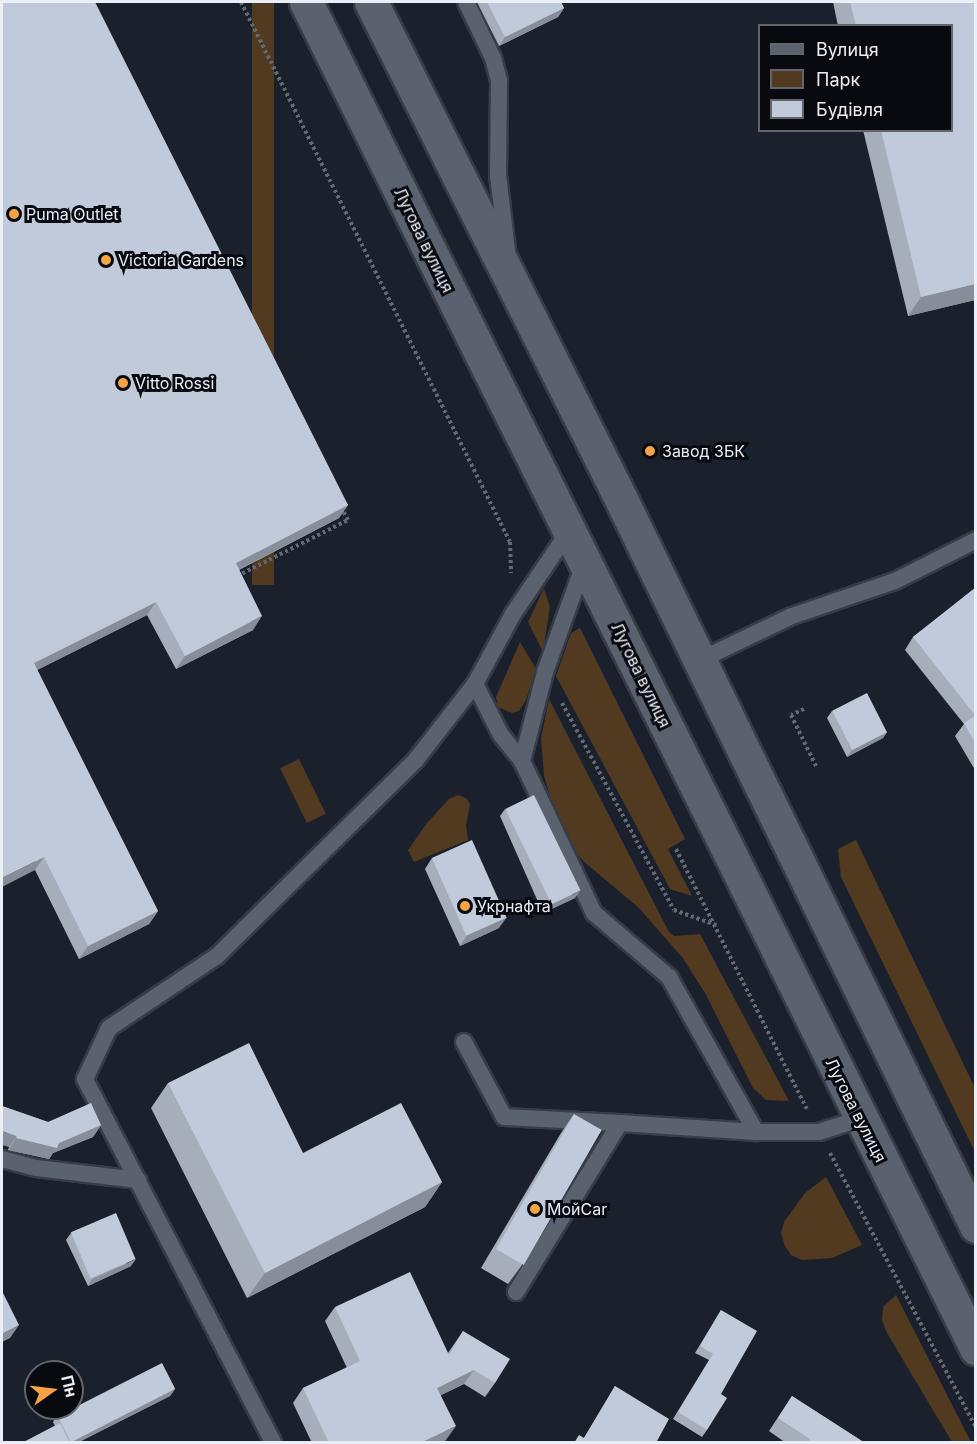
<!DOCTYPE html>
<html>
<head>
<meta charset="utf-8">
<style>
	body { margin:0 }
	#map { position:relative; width:977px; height:1444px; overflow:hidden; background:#1a212c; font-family:Inter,sans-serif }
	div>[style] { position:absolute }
	.green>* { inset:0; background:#523a21; transform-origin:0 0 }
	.path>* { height:4px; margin-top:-2px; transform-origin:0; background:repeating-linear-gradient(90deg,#636973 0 3px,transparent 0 6px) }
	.roads { filter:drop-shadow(2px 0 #383c47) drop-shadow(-2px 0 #383c47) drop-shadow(0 2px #383c47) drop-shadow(0 -2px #383c47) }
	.lane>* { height:16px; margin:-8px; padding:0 8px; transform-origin:8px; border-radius:8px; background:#5a6270 }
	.secondary>* { height:33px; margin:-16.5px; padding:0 16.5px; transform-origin:16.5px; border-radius:16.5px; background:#5a6270 }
	.wall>* { inset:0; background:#a6aebb }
	.shaded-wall>* { inset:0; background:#878d99 }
	.building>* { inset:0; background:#c1cada; transform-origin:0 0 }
	.dots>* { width:16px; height:16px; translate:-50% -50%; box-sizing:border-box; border:3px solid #080a0f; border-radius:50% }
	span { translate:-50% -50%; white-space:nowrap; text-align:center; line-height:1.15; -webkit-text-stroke:6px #080a0f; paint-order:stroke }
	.poi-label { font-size:16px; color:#eaeef7 }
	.left { translate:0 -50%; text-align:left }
	.street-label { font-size:16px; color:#eaeef7 }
	.frame { position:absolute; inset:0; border:3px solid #eaeef7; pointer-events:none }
	.legend { position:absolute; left:758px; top:24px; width:195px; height:108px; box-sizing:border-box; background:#080a0f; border:2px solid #62656c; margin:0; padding:8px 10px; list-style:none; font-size:18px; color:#eaeef7 }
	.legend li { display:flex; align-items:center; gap:12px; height:30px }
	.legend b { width:30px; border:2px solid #62656c }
	.north { position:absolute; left:24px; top:1360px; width:60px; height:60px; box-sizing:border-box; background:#080a0f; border:2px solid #62656c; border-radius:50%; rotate:76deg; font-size:16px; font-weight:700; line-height:24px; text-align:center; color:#eaeef7 }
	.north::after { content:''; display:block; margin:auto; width:21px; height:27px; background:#f5a345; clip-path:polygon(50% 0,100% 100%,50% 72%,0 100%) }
</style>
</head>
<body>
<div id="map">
	<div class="green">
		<i style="left:252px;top:2px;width:22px;height:583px"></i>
		<i style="clip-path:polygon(544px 588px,550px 607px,543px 652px,528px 622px)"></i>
		<i style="clip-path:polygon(580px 628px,685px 839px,668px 849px,692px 896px,670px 889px,556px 676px,571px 633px)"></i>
		<i style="clip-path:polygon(520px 642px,536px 669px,526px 700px,519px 711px,512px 713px,498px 707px,496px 697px)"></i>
		<i style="clip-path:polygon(549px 699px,669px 932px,674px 936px,700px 934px,789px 1101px,766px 1100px,753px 1088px,705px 993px,682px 957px,638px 907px,583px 861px,573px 849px,553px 806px,544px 776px,541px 738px)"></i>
		<i style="left:299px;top:759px;width:61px;height:21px;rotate:64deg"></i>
		<i style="clip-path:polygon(458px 795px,466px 798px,470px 804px,466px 825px,468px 840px,414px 862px,408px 850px,427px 823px,449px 799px)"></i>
		<i style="clip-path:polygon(856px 840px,975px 1088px,975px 1152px,841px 877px,838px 849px)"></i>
		<i style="clip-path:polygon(826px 1177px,862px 1245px,832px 1258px,802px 1260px,791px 1255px,785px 1246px,781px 1233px,784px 1222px,805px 1193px)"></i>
		<i style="clip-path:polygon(896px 1295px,971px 1442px,952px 1442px,887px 1333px,882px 1320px,883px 1307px)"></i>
	</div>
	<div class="path">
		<i style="left:241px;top:2px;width:603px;rotate:63.52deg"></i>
		<i style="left:510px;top:542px;width:31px;rotate:88deg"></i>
		<i style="left:237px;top:576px;width:124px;rotate:-26.8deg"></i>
		<i style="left:348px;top:520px;width:13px;rotate:-119deg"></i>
		<i style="left:562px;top:703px;width:235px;rotate:61.6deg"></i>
		<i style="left:674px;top:910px;width:45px;rotate:19.7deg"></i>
		<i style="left:804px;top:709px;width:14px;rotate:155deg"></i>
		<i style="left:791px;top:715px;width:59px;rotate:63.9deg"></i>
		<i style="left:676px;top:849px;width:291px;rotate:63.3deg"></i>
		<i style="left:830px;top:1153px;width:311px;rotate:62deg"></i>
	</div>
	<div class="roads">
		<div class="lane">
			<i style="left:466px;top:2px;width:62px;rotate:64.3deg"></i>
			<i style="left:493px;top:58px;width:24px;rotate:75deg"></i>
			<i style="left:499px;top:81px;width:94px;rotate:90.6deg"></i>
			<i style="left:498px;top:175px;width:77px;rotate:83.2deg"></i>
			<i style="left:698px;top:661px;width:104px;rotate:-25.6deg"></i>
			<i style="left:792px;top:616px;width:109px;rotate:-18.8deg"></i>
			<i style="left:895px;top:581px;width:91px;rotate:-26.8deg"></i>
			<i style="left:475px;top:684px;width:57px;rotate:63deg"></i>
			<i style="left:501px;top:735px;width:33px;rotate:51deg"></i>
			<i style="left:522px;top:761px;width:168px;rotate:64.7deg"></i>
			<i style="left:594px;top:913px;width:99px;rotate:40.5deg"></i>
			<i style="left:669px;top:977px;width:178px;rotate:60.7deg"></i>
			<i style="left:522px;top:761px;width:92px;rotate:-75.5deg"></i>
			<i style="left:545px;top:672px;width:115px;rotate:-70.1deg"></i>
			<i style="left:464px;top:1042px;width:85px;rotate:61.9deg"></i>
			<i style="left:504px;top:1117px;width:116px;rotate:3deg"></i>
			<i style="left:2px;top:1159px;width:35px;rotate:15deg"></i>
			<i style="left:36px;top:1168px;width:103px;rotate:6.7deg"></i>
			<i style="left:516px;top:1292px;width:198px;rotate:-58.4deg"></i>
			<i style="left:620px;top:1123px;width:136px;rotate:3.8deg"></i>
			<i style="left:756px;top:1132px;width:63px"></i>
			<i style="left:819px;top:1132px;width:43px;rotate:-17.6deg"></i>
			<i style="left:273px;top:1442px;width:409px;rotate:-117.4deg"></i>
			<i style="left:85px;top:1079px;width:56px;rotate:-64.8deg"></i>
			<i style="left:109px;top:1028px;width:130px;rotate:-33.7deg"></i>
			<i style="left:217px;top:956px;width:278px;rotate:-44.6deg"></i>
			<i style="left:415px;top:761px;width:98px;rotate:-52.1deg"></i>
			<i style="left:475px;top:684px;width:80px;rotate:-61.5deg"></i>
			<i style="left:513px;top:614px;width:100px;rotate:-56deg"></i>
		</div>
		<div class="secondary">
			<i style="left:306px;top:2px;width:1504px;rotate:63.54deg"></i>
			<i style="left:371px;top:2px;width:545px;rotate:63.29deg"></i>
			<i style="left:616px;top:489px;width:820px;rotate:63.97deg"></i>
		</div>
	</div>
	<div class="wall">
		<i style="clip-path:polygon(2px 2px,348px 505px,339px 518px,239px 570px,253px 630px,176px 669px,147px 615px,37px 670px,158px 911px,149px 924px,79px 959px,35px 870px)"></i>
		<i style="clip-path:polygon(477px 2px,561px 2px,564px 8px,558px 17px,499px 46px)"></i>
		<i style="clip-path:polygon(833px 2px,975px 2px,975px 300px,908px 316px,863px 130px,951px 130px,951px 26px,838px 26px)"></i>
		<i style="clip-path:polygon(975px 588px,975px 770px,955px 736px,964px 724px,905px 650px,913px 637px)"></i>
		<i style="clip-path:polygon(832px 711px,887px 732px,883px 738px,847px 757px,827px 718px)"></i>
		<i style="clip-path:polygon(505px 809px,575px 898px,543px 913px,500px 816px)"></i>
		<i style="clip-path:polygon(432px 858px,499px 928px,460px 946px,425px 869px)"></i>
		<i style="clip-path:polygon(168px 1083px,303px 1153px,442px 1182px,425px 1207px,247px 1298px,151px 1108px)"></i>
		<i style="clip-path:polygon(2px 1106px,48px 1122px,101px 1125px,93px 1137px,53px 1153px,49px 1159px,8px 1150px,9px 1147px)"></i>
		<i style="clip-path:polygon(574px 1114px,522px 1265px,508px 1284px,481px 1268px,561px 1133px)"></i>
		<i style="clip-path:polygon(71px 1233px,131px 1266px,88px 1286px,66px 1240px)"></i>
		<i style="clip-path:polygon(335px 1307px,448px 1353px,463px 1331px,495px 1383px,485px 1397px,464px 1384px,441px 1395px,446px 1440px,440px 1443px,312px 1443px,293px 1403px,303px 1388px,347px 1368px,325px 1321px)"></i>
		<i style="clip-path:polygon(721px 1310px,721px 1394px,707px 1430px,702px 1437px,673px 1419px,709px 1360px,695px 1353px)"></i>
		<i style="clip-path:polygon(615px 1386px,656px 1443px,584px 1438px)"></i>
		<i style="clip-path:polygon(175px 1389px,170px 1396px,77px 1443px,22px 1443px,55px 1426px,53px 1422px,57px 1415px)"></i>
		<i style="clip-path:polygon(792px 1396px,865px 1443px,786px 1443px,769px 1431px)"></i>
	</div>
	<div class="shaded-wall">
		<i style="clip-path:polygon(564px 8px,558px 17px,499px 46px,505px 37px)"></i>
		<i style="clip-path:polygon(975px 284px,975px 300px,908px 316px,921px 297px)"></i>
		<i style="clip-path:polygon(348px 505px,339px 518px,226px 576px,236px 563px)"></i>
		<i style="clip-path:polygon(156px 602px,147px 615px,25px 676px,34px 663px)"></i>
		<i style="clip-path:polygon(262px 616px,253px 630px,176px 669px,185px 656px)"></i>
		<i style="clip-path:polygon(887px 732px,883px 738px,847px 757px,852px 750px)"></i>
		<i style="clip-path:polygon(44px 857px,35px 870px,2px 887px,2px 878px)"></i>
		<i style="clip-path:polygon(580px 891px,575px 898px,543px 913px,547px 906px)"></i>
		<i style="clip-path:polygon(158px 911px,149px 924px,79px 959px,88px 946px)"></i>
		<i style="clip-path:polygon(507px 917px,499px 928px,460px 946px,467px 935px)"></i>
		<i style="clip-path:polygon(101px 1125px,93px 1137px,53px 1153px,49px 1159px,8px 1150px,16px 1138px,59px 1143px)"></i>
		<i style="clip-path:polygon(2px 1131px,17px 1136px,9px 1147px,2px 1145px)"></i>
		<i style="clip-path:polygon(442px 1182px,425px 1207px,247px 1298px,265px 1273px)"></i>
		<i style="clip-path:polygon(136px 1259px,131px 1266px,88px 1286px,92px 1279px)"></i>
		<i style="clip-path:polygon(19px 1325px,10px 1338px,2px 1342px,2px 1334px)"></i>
		<i style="clip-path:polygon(474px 1370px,464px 1384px,427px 1402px,437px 1388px)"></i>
		<i style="clip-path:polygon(175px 1389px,170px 1396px,77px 1443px,70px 1443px)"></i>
		<i style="clip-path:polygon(456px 1426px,446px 1440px,440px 1443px,420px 1443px)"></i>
	</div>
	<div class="building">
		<i style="clip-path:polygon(2px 2px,95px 2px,348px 505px,236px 563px,262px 616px,185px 656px,156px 602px,34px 663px,158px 911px,88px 946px,44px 857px,2px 878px)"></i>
		<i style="clip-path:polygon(487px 2px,561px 2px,564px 8px,505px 37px)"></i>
		<i style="clip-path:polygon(850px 2px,975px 2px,975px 284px,921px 297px,881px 130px,951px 130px,951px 26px,856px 26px)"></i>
		<i style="clip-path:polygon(975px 588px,975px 715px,913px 637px)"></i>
		<i style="left:867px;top:693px;width:44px;height:39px;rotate:63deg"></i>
		<i style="clip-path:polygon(975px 716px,975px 743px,964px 723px)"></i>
		<i style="left:534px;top:795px;width:106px;height:32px;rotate:64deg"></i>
		<i style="left:472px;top:840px;width:85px;height:44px;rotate:66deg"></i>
		<i style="clip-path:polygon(249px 1043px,303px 1153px,401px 1103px,442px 1182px,265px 1273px,168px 1083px)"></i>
		<i style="clip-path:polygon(91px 1103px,101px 1125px,59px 1143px,57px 1148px,16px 1138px,17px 1136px,2px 1131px,2px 1106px,48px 1122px)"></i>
		<i style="left:574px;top:1114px;width:32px;height:156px;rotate:30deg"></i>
		<i style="left:116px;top:1213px;width:50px;height:49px;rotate:67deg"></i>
		<i style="clip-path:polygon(410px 1272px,449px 1355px,463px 1331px,510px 1359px,495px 1383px,474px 1370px,437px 1388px,456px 1426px,420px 1443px,329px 1443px,303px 1388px,360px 1361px,335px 1307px)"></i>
		<i style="clip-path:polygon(2px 1291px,19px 1325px,2px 1334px)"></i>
		<i style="clip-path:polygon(721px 1310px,757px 1331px,721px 1394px,727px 1398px,707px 1430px,678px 1412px,713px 1354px,700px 1346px)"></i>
		<i style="left:162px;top:1363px;width:29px;height:117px;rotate:63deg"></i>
		<i style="clip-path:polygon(615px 1386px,669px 1419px,656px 1443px,574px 1443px,579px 1435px,584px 1438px)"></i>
		<i style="clip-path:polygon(792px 1396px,865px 1443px,808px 1443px,810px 1439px,778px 1418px)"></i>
		<i style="clip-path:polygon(60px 1423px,70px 1443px,22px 1443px)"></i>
	</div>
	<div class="dots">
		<i style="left:14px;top:214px;background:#f5a345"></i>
		<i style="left:106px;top:260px;background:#f5a345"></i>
		<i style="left:123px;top:383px;background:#f5a345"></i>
		<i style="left:650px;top:451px;background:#f5a345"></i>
		<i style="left:465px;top:906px;background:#f5a345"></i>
		<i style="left:535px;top:1209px;background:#f5a345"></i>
	</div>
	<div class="poi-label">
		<span class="left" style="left:26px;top:214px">Puma Outlet</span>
		<span class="left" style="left:118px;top:260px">Victoria Gardens</span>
		<span class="left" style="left:135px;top:383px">Vitto Rossi</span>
		<span class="left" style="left:662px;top:451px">Завод ЗБК</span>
		<span class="left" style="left:477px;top:906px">Укрнафта</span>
		<span class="left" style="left:547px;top:1209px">МойCar</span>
	</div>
	<div class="street-label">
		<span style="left:424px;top:240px;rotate:64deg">Лугова вулиця</span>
		<span style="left:641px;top:675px;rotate:64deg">Лугова вулиця</span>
		<span style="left:856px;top:1110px;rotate:63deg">Лугова вулиця</span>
	</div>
	<div class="frame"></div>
	<ul class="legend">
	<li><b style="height:8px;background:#5a6270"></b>Вулиця</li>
	<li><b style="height:16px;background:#523a21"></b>Парк</li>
	<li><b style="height:16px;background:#c1cada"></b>Будівля</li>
	</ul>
	<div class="north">Пн</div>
</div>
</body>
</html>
